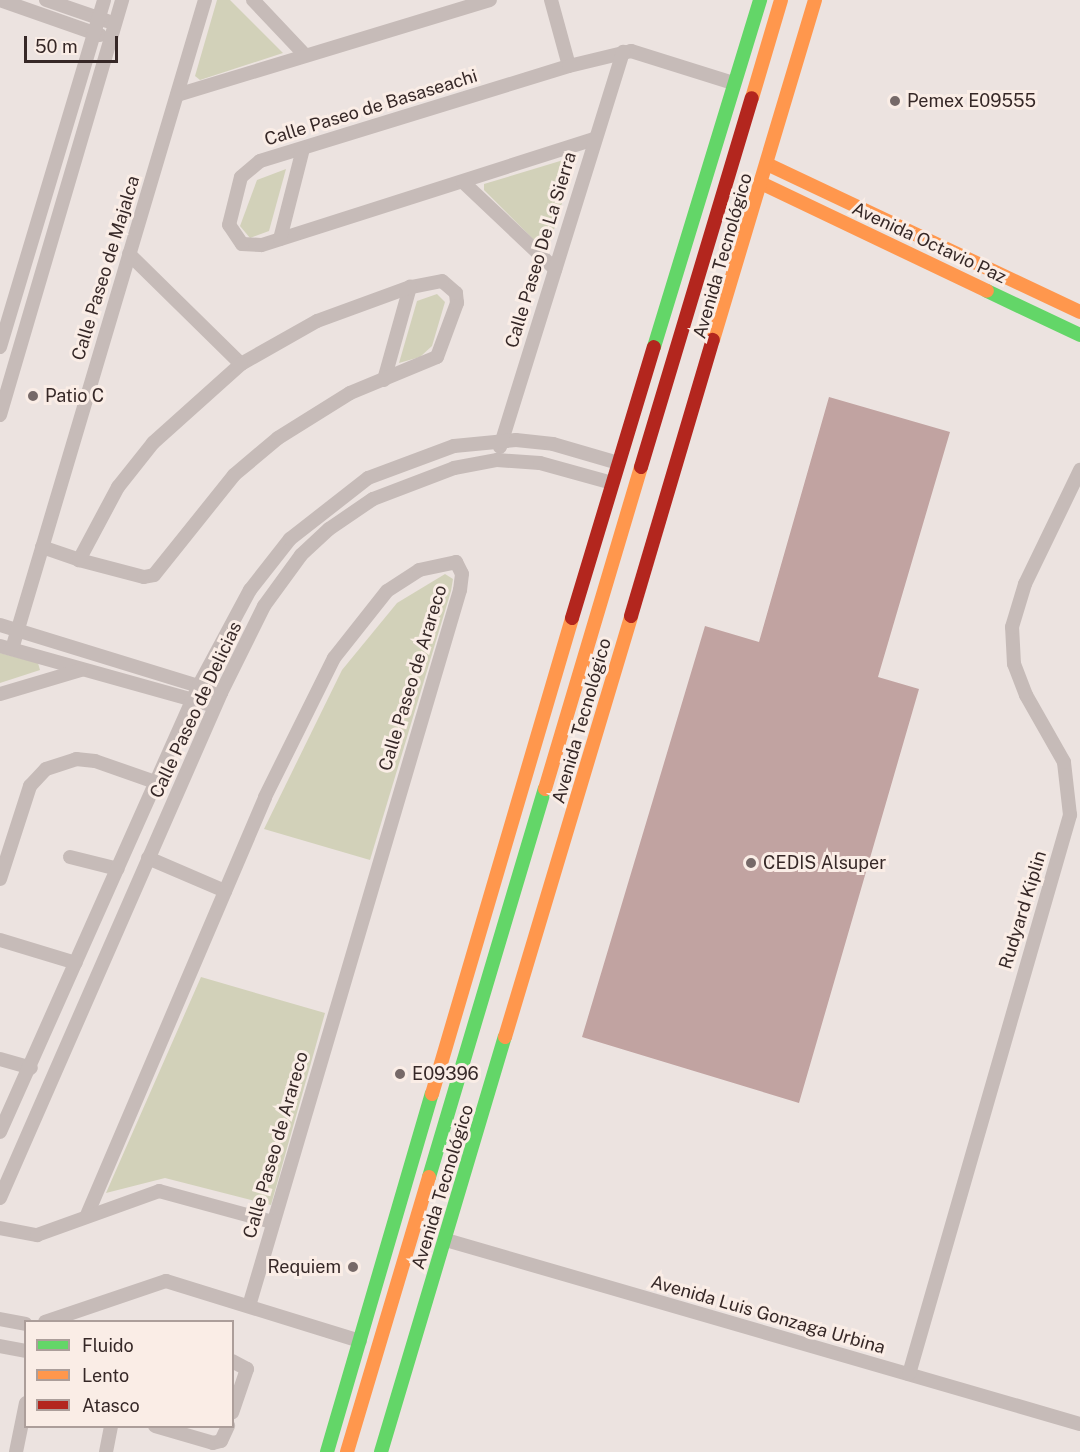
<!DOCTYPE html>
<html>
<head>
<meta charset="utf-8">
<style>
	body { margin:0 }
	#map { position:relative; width:1080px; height:1452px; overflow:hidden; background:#ece3e0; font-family:"Public Sans",sans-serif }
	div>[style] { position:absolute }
	.green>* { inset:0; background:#d2d1b9 }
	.building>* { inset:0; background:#c1a3a1 }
	.street>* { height:14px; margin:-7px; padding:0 7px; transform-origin:7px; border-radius:7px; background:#c6bbb8 }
	.fast>* { height:14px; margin:-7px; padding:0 7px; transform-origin:7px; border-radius:7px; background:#63d668 }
	.slow>* { height:14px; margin:-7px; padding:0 7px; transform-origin:7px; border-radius:7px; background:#ff974d }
	.jam>* { height:14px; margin:-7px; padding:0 7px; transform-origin:7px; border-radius:7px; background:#b3261e }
	.dots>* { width:16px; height:16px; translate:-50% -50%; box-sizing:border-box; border:3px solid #faede6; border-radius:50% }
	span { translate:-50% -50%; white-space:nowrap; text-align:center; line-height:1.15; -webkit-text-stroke:6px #faede6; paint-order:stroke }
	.poi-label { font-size:18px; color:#362827 }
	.left { translate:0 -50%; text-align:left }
	.right { translate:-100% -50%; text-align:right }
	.street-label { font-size:18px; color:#362827 }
	.legend { position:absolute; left:24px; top:1320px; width:210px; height:108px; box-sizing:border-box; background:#faede6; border:2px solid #ac9e9a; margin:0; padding:8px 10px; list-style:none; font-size:18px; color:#362827 }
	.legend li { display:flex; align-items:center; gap:12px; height:30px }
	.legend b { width:30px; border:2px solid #ac9e9a }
	.scale { position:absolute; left:24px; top:36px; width:94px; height:27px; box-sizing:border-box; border:3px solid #362827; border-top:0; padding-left:8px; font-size:18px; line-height:21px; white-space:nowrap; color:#362827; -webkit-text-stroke:4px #faede6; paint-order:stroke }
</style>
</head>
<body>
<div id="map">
	<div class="green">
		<i style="clip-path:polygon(217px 0,230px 0,283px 53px,200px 80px,195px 76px)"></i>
		<i style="clip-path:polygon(570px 158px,574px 163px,549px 246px,543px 249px,484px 190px,484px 184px)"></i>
		<i style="clip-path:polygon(286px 169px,269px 231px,250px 238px,240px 226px,257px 180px)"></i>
		<i style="clip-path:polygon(437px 294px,445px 302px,432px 346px,420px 357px,399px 363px,417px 301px)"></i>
		<i style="clip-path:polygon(445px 574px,453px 579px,451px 591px,370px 860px,264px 829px,342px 670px,397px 603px)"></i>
		<i style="clip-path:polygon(0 653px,38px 663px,40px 670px,0 683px)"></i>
		<i style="clip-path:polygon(201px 977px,325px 1013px,271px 1205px,165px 1178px,106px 1193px)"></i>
	</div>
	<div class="building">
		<i style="clip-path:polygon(829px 397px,950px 432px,878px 677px,919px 689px,799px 1103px,582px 1037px,705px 626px,759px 642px)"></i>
	</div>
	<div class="street">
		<i style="left:0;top:0;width:106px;rotate:19.3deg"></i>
		<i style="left:46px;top:0;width:65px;rotate:19deg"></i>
		<i style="left:253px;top:0;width:76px;rotate:46.6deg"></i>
		<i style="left:551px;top:0;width:68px;rotate:74.7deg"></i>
		<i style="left:177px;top:95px;width:327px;rotate:-16.9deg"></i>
		<i style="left:594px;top:139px;width:349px;rotate:162.3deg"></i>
		<i style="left:261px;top:245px;width:19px;rotate:-177deg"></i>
		<i style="left:242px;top:244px;width:23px;rotate:-124deg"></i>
		<i style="left:229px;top:225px;width:49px;rotate:-76deg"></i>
		<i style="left:241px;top:177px;width:25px;rotate:-40deg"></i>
		<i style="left:260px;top:161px;width:323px;rotate:-17.1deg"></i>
		<i style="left:569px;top:66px;width:64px;rotate:-13.6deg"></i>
		<i style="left:631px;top:51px;width:107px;rotate:17.4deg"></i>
		<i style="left:463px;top:182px;width:127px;rotate:43.4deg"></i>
		<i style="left:280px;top:239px;width:93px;rotate:-75.7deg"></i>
		<i style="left:129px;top:254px;width:157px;rotate:44.5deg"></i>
		<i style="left:0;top:347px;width:362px;rotate:-73.3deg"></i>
		<i style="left:384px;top:380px;width:97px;rotate:-74.4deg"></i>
		<i style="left:0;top:415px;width:433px;rotate:-73.6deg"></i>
		<i style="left:500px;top:447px;width:414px;rotate:-72.7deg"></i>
		<i style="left:42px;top:547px;width:39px;rotate:19deg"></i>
		<i style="left:79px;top:560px;width:67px;rotate:14.7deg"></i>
		<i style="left:144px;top:577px;width:10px;rotate:-11deg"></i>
		<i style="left:154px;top:575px;width:128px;rotate:-51.3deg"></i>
		<i style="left:234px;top:475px;width:57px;rotate:-40.1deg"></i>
		<i style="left:278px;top:438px;width:85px;rotate:-32deg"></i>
		<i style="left:350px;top:393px;width:94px;rotate:-22.5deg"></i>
		<i style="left:437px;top:357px;width:58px;rotate:-69.7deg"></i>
		<i style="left:457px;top:303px;width:10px;rotate:-96deg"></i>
		<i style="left:456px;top:293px;width:18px;rotate:-139deg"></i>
		<i style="left:442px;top:281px;width:33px;rotate:169deg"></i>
		<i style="left:410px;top:287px;width:99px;rotate:159.9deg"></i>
		<i style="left:317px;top:321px;width:87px;rotate:150.5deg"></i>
		<i style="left:241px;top:364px;width:118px;rotate:138.1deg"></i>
		<i style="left:153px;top:443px;width:56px;rotate:128.5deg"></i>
		<i style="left:118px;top:487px;width:83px;rotate:118.1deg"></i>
		<i style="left:0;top:625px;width:231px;rotate:17.1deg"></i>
		<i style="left:0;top:646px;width:223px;rotate:15.6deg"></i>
		<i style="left:12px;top:649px;width:677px;rotate:-73.44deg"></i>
		<i style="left:0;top:694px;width:84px;rotate:-16.5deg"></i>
		<i style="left:70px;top:857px;width:49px;rotate:14deg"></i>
		<i style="left:148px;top:858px;width:84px;rotate:23.2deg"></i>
		<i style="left:0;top:879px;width:98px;rotate:-72.1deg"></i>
		<i style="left:30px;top:786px;width:23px;rotate:-47deg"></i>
		<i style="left:46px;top:769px;width:32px;rotate:-18deg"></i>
		<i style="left:76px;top:759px;width:19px;rotate:6deg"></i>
		<i style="left:95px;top:761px;width:64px;rotate:19.3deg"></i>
		<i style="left:0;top:940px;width:79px;rotate:16.8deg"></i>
		<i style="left:0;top:1059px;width:32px;rotate:16deg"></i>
		<i style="left:0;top:1132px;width:489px;rotate:-66deg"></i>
		<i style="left:199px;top:685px;width:108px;rotate:-61.8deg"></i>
		<i style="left:250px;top:590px;width:65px;rotate:-51.9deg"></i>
		<i style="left:290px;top:539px;width:99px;rotate:-38deg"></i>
		<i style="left:368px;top:478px;width:92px;rotate:-20.4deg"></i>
		<i style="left:454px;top:446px;width:62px;rotate:-5.5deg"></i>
		<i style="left:516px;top:440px;width:37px;rotate:6deg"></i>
		<i style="left:553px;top:444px;width:68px;rotate:16.3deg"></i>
		<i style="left:0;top:1198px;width:551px;rotate:-66.36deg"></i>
		<i style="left:221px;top:693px;width:97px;rotate:-63.7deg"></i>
		<i style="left:264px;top:606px;width:63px;rotate:-54deg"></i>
		<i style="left:301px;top:555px;width:38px;rotate:-43deg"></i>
		<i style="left:329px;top:529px;width:53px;rotate:-34.3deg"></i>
		<i style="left:373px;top:499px;width:87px;rotate:-20.9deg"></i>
		<i style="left:454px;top:468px;width:44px;rotate:-10.5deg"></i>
		<i style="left:497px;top:460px;width:43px;rotate:4deg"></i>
		<i style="left:540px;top:463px;width:75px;rotate:15.5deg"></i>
		<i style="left:87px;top:1215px;width:454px;rotate:-66.9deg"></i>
		<i style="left:265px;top:797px;width:155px;rotate:-63.6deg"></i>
		<i style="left:334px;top:658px;width:85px;rotate:-51.7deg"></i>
		<i style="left:387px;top:591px;width:38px;rotate:-33deg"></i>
		<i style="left:419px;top:570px;width:38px;rotate:-12deg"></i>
		<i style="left:456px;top:562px;width:13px;rotate:63deg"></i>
		<i style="left:462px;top:574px;width:16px;rotate:97deg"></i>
		<i style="left:460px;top:590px;width:746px;rotate:106.42deg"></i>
		<i style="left:0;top:1228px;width:38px;rotate:11deg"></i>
		<i style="left:37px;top:1235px;width:130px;rotate:-19.8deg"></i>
		<i style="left:159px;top:1191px;width:117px;rotate:15.3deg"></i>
		<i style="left:446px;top:1240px;width:660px;rotate:16.18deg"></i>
		<i style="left:0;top:1319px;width:26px;rotate:11deg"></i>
		<i style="left:45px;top:1322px;width:128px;rotate:-18.7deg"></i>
		<i style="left:166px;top:1281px;width:203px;rotate:17.2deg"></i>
		<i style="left:0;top:1346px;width:26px;rotate:11deg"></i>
		<i style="left:232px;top:1361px;width:17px;rotate:28deg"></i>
		<i style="left:247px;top:1369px;width:46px;rotate:108.8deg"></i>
		<i style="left:909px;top:1374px;width:582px;rotate:-73.93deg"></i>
		<i style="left:1070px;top:815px;width:53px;rotate:-96.5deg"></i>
		<i style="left:1064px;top:762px;width:77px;rotate:-119.6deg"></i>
		<i style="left:1026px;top:695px;width:33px;rotate:-111deg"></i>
		<i style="left:1014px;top:664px;width:37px;rotate:-93deg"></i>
		<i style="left:1012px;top:627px;width:45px;rotate:-73.2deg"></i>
		<i style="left:1025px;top:584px;width:127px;rotate:-64.2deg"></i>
		<i style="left:155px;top:1426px;width:60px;rotate:16.3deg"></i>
		<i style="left:213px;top:1443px;width:8px;rotate:-14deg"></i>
		<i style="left:221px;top:1441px;width:17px;rotate:-65deg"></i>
		<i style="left:16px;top:1452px;width:50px;rotate:-78.5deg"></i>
		<i style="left:106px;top:1452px;width:26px;rotate:-79deg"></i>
	</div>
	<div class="fast">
		<i style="left:987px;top:291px;width:103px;rotate:25.3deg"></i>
		<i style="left:654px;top:347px;width:363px;rotate:-73deg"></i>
		<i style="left:429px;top:1177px;width:405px;rotate:-73.4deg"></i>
		<i style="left:327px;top:1452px;width:373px;rotate:-73.7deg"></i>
		<i style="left:381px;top:1452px;width:433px;rotate:-73.4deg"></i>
	</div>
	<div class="slow">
		<i style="left:752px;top:98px;width:102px;rotate:-73.5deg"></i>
		<i style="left:769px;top:165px;width:344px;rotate:25.3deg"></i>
		<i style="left:763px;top:184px;width:248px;rotate:25.5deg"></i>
		<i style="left:713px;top:340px;width:355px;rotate:-73.3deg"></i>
		<i style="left:545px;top:789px;width:336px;rotate:-73.4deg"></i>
		<i style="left:505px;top:1037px;width:439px;rotate:-73.3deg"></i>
		<i style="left:432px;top:1094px;width:496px;rotate:-73.6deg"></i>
		<i style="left:347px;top:1452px;width:287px;rotate:-73.4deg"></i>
	</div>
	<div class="jam">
		<i style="left:641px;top:467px;width:385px;rotate:-73.3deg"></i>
		<i style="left:631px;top:616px;width:288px;rotate:-73.5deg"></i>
		<i style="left:572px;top:618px;width:283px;rotate:-73.2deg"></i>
	</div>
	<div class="dots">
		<i style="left:895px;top:101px;background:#766968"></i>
		<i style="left:33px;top:396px;background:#766968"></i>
		<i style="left:751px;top:863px;background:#766968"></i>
		<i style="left:400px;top:1074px;background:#766968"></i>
		<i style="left:353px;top:1267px;background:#766968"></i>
	</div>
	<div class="poi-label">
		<span class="left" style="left:907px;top:101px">Pemex E09555</span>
		<span class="left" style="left:45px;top:396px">Patio C</span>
		<span class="left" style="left:763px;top:863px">CEDIS Alsuper</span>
		<span class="left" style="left:412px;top:1074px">E09396</span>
		<span class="right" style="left:341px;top:1267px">Requiem</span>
	</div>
	<div class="street-label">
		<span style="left:371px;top:108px;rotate:-17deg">Calle Paseo de Basaseachi</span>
		<span style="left:929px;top:243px;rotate:25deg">Avenida Octavio Paz</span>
		<span style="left:541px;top:250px;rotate:-73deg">Calle Paseo De La Sierra</span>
		<span style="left:723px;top:256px;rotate:-74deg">Avenida Tecnológico</span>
		<span style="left:106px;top:268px;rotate:-73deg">Calle Paseo de Majalca</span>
		<span style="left:413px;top:678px;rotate:-73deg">Calle Paseo de Arareco</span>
		<span style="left:196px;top:710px;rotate:-65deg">Calle Paseo de Delicias</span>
		<span style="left:582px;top:721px;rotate:-74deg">Avenida Tecnológico</span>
		<span style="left:1023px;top:910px;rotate:-73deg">Rudyard Kiplin</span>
		<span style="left:276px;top:1145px;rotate:-74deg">Calle Paseo de Arareco</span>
		<span style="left:443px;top:1187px;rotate:-73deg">Avenida Tecnológico</span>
		<span style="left:768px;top:1315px;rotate:16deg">Avenida Luis Gonzaga Urbina</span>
	</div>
	<ul class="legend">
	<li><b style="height:8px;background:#63d668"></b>Fluido</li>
	<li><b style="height:8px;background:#ff974d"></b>Lento</li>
	<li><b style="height:8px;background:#b3261e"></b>Atasco</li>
	</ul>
	<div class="scale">50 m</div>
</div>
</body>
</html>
